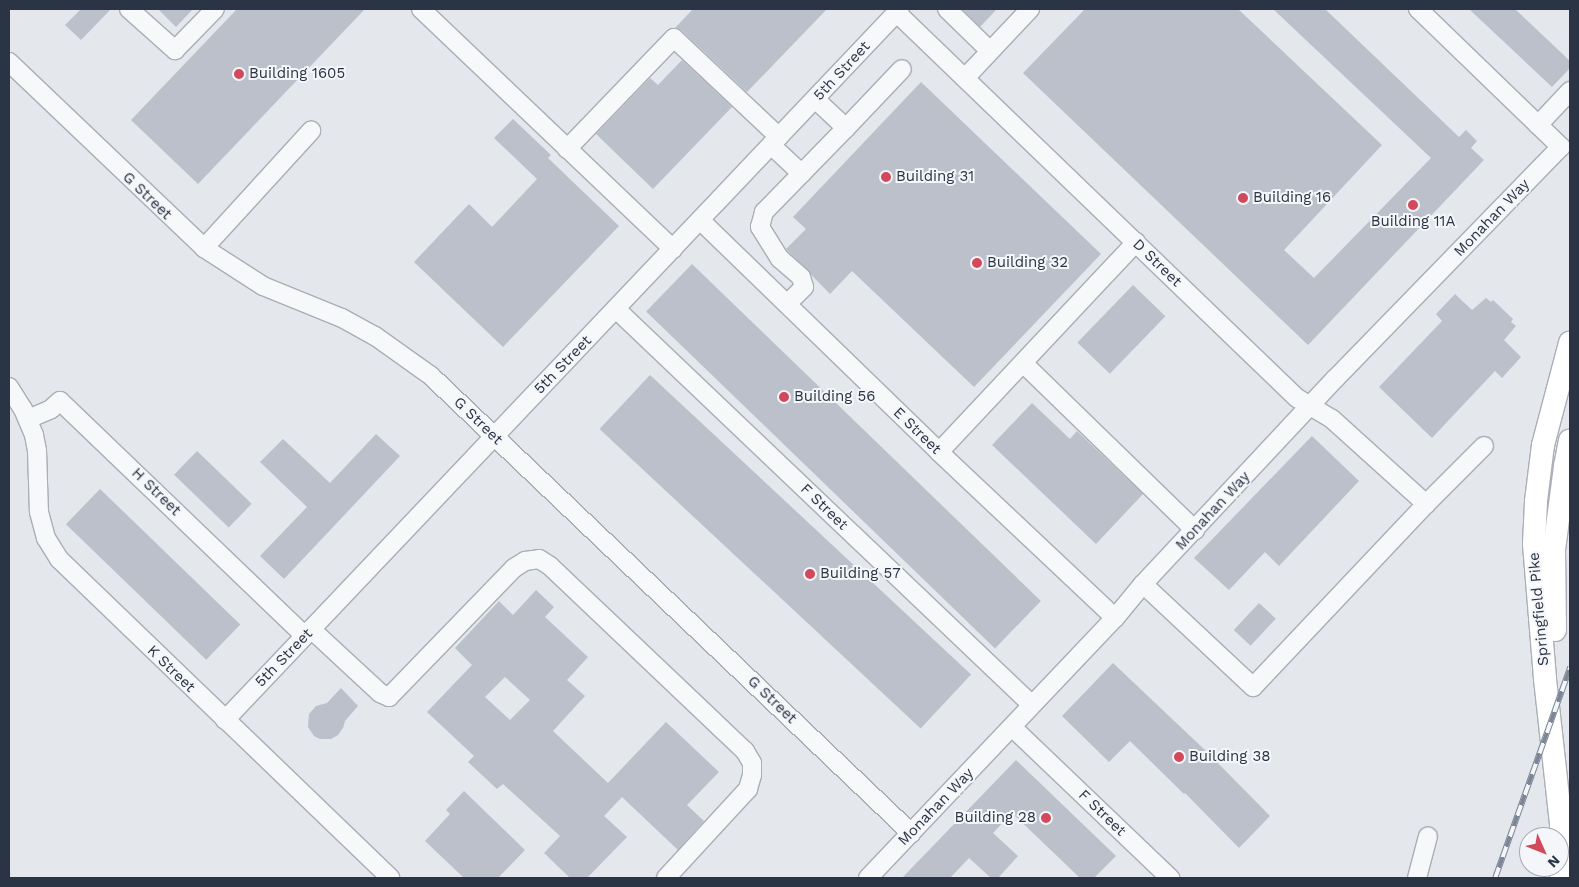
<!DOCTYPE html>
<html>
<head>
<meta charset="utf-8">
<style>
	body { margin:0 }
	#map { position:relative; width:1579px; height:887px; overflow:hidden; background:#e4e7ec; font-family:"Work Sans",sans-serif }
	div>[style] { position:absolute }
	.building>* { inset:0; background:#bbc0ca; transform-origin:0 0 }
	.roads { filter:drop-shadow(1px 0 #a9aeb7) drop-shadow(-1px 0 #a9aeb7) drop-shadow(0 1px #a9aeb7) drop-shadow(0 -1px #a9aeb7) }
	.minor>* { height:18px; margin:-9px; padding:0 9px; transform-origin:9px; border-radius:9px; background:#f7f8fa }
	.major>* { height:22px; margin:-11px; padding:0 11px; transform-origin:11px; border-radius:11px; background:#fff }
	.rail>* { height:5.5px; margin-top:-2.75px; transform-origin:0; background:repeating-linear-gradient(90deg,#f4f6f9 0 11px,#7d8696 0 22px); box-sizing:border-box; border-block:1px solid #7d8696 }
	.dots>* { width:14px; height:14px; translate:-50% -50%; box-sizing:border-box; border:2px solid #f4f6f9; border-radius:50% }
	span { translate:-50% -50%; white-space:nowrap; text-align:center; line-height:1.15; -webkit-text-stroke:4px #f4f6f9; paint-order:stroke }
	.street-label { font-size:15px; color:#2b3445 }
	.poi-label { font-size:15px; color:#2b3445 }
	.left { translate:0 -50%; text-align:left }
	.right { translate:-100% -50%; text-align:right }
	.frame { position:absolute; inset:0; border:10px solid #2b3445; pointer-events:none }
	.north { position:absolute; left:1519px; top:827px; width:50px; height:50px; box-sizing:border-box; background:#f4f6f9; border:1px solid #a4a8b1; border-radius:50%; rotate:134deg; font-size:14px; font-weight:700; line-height:20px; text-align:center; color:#2b3445 }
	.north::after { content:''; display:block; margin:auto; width:18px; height:22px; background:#d1495b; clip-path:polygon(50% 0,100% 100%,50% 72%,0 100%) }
</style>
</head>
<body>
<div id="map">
	<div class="building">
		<i style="clip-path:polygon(81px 9px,111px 9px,81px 40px,65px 25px)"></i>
		<i style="clip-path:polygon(158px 9px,193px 9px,176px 27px)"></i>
		<i style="clip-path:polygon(237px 9px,365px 9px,198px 184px,131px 120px)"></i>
		<i style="clip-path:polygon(693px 9px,827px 9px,747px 92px,681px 30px,675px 28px)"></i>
		<i style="clip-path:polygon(962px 9px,997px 9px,980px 27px)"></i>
		<i style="clip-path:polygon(1085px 9px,1238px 9px,1382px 145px,1284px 250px,1314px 278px,1431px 158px,1273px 9px,1325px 9px,1459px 137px,1466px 130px,1477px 141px,1471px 148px,1484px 160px,1308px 345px,1023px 73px)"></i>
		<i style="clip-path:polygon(1469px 9px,1515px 9px,1570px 61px,1570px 68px,1552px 87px)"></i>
		<i style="clip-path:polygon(682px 60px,732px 107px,653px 189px,596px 134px,650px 78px,658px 85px)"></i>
		<i style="clip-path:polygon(921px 82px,1101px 254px,974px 387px,852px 271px,830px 294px,786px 249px,806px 229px,793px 217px)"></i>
		<i style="clip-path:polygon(513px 119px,551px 155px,548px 158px,619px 226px,503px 347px,414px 262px,469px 204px,492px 227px,537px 179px,494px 138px)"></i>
		<i style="left:692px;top:264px;width:485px;height:66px;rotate:44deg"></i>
		<i style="left:1133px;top:285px;width:45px;height:80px;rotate:44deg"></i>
		<i style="clip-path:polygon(1455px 294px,1472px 310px,1486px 298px,1491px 302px,1493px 300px,1513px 319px,1511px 322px,1516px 326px,1504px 340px,1521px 357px,1502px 378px,1495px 371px,1432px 438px,1379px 387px,1442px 321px,1436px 314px)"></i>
		<i style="left:650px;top:375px;width:439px;height:74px;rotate:43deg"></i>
		<i style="clip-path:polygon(1032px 403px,1070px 439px,1077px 431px,1143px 494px,1096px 544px,992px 445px)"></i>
		<i style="clip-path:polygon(376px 434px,400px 456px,284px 579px,260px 556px,307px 507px,260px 462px,283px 439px,330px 483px)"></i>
		<i style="clip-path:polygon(1312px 436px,1359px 481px,1279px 566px,1265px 552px,1229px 590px,1194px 558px)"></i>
		<i style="left:197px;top:451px;width:76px;height:33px;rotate:44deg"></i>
		<i style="left:100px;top:489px;width:195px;height:49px;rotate:44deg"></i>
		<i style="clip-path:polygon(evenodd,536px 590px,554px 607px,545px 617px,588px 657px,567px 680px,585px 696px,553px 731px,608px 783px,666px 722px,719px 772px,687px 805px,704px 821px,678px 850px,622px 797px,604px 816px,627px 837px,587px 878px,570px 878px,544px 853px,560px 836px,503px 784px,497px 789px,468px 762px,474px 756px,427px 712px,472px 665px,455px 648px,499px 601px,513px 615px,536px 590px,505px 677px,530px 700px,510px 720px,485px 697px,505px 677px)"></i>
		<i style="left:1259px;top:603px;width:23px;height:37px;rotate:43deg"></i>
		<i style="clip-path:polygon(1113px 663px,1207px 752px,1270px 816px,1239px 848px,1185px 793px,1184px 794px,1130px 741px,1109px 762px,1062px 716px)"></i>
		<i style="clip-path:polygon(341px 688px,358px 706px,345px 721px,343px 728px,338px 735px,331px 739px,320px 739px,314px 736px,308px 727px,309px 714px,316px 706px,327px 703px)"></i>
		<i style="clip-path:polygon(1016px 760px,1116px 856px,1094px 878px,1080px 878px,1012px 813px,993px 833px,1018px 856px,998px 878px,991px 878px,969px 858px,950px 878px,902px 878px)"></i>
		<i style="clip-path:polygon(464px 791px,525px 850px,498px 878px,464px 878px,425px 841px,450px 814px,446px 810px)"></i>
	</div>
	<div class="roads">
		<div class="minor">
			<i style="left:129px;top:9px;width:62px;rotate:41.7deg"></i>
			<i style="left:175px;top:50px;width:57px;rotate:-45.7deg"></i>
			<i style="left:421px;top:9px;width:348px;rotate:43.6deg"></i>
			<i style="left:947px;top:9px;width:60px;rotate:44.3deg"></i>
			<i style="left:897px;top:13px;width:555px;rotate:43.91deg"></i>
			<i style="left:1297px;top:398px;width:41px;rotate:31deg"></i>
			<i style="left:1332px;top:419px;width:127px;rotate:42.1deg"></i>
			<i style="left:9px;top:62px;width:269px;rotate:43.6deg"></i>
			<i style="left:204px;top:248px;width:70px;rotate:32.8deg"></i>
			<i style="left:263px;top:286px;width:85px;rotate:22.1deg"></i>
			<i style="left:342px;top:318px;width:38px;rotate:29deg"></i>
			<i style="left:375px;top:336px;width:69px;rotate:35.5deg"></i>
			<i style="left:431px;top:376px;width:663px;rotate:43.59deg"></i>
			<i style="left:965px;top:78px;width:95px;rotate:-46.7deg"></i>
			<i style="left:1538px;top:125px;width:47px;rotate:-46.7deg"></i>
			<i style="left:846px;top:128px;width:81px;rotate:-46.5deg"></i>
			<i style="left:771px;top:145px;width:42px;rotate:43.1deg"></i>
			<i style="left:567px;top:149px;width:154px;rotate:-46.1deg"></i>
			<i style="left:674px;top:38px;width:144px;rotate:43.3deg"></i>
			<i style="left:700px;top:220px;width:333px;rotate:44.1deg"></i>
			<i style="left:939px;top:452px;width:242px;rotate:43.3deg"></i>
			<i style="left:204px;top:248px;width:159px;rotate:-47.6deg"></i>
			<i style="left:787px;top:304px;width:24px;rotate:-45deg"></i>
			<i style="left:804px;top:287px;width:10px;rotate:-107deg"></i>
			<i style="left:801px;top:277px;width:28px;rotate:-139deg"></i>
			<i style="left:780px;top:259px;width:38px;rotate:-122deg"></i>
			<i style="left:760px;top:227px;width:16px;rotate:-75deg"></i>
			<i style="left:764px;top:212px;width:117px;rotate:-45.7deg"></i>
			<i style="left:846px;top:128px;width:42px;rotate:-136.9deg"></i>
			<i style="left:616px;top:309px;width:574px;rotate:43.59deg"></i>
			<i style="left:1023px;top:363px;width:240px;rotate:44.2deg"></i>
			<i style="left:9px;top:387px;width:26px;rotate:58deg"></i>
			<i style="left:23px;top:409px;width:28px;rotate:67deg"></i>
			<i style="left:34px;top:435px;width:15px;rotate:79deg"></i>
			<i style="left:37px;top:450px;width:62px;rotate:88.2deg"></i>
			<i style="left:39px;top:512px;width:27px;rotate:75deg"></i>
			<i style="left:46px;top:538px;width:25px;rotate:58deg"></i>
			<i style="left:59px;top:559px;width:460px;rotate:43.9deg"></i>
			<i style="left:28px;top:419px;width:25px;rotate:-23deg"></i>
			<i style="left:51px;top:409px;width:12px;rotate:-42deg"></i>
			<i style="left:60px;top:401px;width:339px;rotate:43.8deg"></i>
			<i style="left:939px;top:452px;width:288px;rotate:-46.8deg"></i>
			<i style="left:1143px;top:584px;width:151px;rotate:43.1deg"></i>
			<i style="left:1253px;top:687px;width:252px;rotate:-46.6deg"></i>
			<i style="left:1426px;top:504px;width:82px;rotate:-45deg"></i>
			<i style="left:311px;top:629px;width:94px;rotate:42.8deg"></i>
			<i style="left:380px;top:693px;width:10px;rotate:24deg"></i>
			<i style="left:389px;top:697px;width:180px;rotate:-45.9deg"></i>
			<i style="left:514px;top:568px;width:13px;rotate:-32deg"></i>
			<i style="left:525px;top:561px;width:14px;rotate:-8deg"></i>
			<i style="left:539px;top:559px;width:13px;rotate:32deg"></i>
			<i style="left:550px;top:566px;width:269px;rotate:43.5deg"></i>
			<i style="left:745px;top:751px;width:14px;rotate:60deg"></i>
			<i style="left:752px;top:763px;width:12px;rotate:90deg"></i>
			<i style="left:752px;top:775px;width:15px;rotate:106deg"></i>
			<i style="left:748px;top:789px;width:121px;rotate:132.7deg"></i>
			<i style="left:225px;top:720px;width:980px;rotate:-46.49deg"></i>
			<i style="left:1012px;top:727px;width:219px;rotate:43.7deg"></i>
			<i style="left:868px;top:878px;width:359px;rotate:-46.5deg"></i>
			<i style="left:1115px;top:618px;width:44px;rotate:-50.5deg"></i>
			<i style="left:1143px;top:584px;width:281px;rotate:-46.9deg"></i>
			<i style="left:1335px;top:379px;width:324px;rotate:-45.8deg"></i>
			<i style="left:1561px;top:147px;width:199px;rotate:-136deg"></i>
			<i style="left:1417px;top:878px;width:43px;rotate:-75.3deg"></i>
		</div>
		<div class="major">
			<i style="left:1555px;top:630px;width:80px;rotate:-90.7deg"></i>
			<i style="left:1554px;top:550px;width:85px;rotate:-82.5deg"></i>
			<i style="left:1565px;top:466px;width:26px;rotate:-79deg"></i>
			<i style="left:1561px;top:878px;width:54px;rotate:-90deg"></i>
			<i style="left:1561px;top:824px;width:147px;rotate:-96.3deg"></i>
			<i style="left:1545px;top:678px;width:134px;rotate:-94.7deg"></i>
			<i style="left:1534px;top:544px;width:43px;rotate:-87.3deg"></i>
			<i style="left:1536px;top:501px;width:56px;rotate:-82.9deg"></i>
			<i style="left:1543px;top:445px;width:106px;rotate:-75.2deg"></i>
		</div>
	</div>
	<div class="rail">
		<i style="left:1495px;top:878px;width:224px;rotate:-70.4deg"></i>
	</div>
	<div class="dots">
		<i style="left:239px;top:74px;background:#d1495b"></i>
		<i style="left:886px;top:177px;background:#d1495b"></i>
		<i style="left:1243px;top:198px;background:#d1495b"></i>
		<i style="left:1413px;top:205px;background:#d1495b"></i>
		<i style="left:977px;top:263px;background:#d1495b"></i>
		<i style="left:784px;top:397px;background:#d1495b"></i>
		<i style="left:810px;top:574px;background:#d1495b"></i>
		<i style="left:1179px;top:757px;background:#d1495b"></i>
		<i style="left:1046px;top:818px;background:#d1495b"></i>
	</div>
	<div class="street-label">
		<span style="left:842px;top:71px;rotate:-47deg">5th Street</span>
		<span style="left:147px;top:196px;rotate:44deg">G Street</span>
		<span style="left:1492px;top:218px;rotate:-46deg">Monahan Way</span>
		<span style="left:1157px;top:263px;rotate:44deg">D Street</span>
		<span style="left:563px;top:365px;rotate:-46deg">5th Street</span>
		<span style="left:478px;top:421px;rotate:44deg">G Street</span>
		<span style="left:917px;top:431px;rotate:44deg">E Street</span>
		<span style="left:156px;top:492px;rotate:44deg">H Street</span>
		<span style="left:824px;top:507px;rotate:44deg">F Street</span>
		<span style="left:1213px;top:511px;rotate:-47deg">Monahan Way</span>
		<span style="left:1539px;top:609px;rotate:-95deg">Springfield Pike</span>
		<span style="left:284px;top:658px;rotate:-46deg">5th Street</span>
		<span style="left:171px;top:669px;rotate:44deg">K Street</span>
		<span style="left:772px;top:700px;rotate:44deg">G Street</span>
		<span style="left:936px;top:807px;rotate:-46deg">Monahan Way</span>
		<span style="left:1102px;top:813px;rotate:44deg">F Street</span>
	</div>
	<div class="poi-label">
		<span class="left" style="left:249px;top:74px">Building 1605</span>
		<span class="left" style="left:896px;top:177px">Building 31</span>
		<span class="left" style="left:1253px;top:198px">Building 16</span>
		<span style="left:1413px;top:222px">Building 11A</span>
		<span class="left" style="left:987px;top:263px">Building 32</span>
		<span class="left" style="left:794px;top:397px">Building 56</span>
		<span class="left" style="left:820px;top:574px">Building 57</span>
		<span class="left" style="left:1189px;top:757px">Building 38</span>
		<span class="right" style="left:1036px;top:818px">Building 28</span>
	</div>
	<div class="frame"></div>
	<div class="north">N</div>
</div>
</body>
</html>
